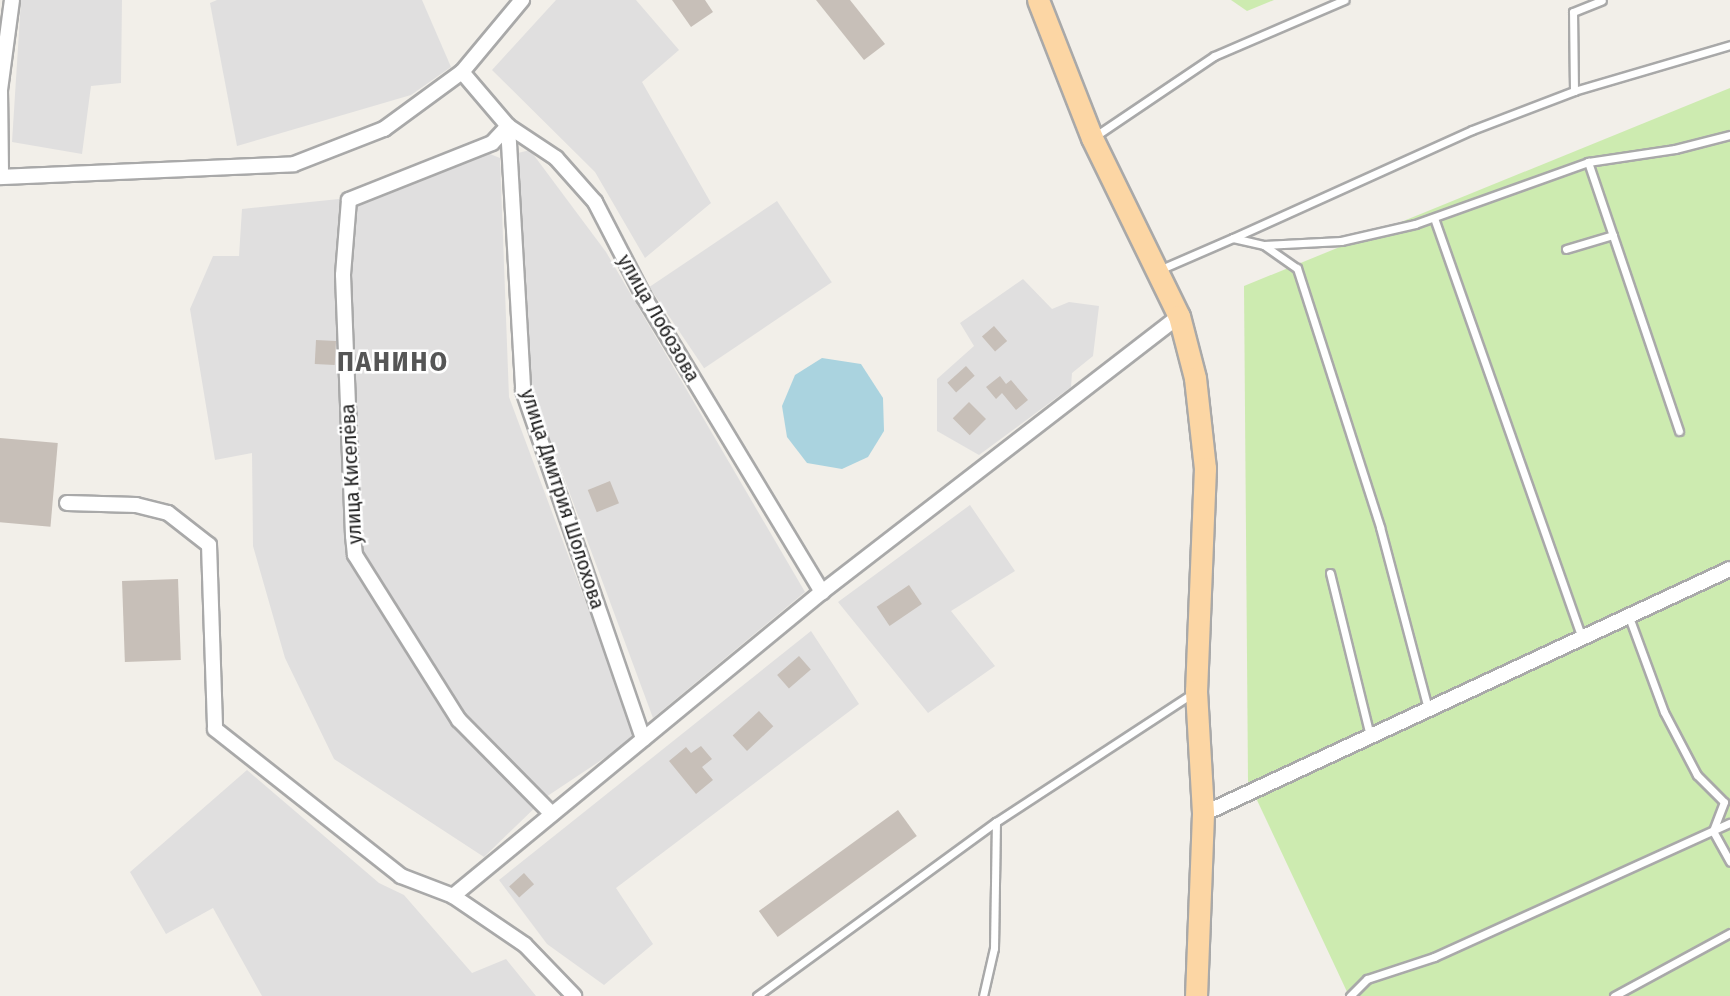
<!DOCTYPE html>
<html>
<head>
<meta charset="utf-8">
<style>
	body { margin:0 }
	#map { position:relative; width:1730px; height:996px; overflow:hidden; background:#f2efe9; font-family:"Fira Sans Condensed",sans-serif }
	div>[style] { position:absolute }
	.residential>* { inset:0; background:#e0dfdf; transform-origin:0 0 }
	.grass>* { inset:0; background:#cdebb0 }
	.water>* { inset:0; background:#aad3df }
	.building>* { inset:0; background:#c7bfb8; transform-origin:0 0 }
	.roads { filter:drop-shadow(2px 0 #a9a9a9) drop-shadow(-2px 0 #a9a9a9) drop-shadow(0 2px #a9a9a9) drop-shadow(0 -2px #a9a9a9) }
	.lane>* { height:7px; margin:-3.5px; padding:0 3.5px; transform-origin:3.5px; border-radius:3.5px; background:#fff }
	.street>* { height:14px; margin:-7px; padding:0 7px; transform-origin:7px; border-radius:7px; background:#fff }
	.primary>* { height:21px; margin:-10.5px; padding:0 10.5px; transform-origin:10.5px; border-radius:10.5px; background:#fcd6a4 }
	span { translate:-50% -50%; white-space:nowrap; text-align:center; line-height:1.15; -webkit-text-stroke:5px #fff; paint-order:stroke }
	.street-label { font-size:21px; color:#222 }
	.district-label { font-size:28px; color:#555; font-weight:700; letter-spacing:2px }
</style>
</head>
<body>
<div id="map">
	<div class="residential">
		<i style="clip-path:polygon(21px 0,122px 0,121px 83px,91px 86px,82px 154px,12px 142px)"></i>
		<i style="clip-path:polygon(217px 0,422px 0,451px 67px,411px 95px,237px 146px,210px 3px)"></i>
		<i style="clip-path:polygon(556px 0,636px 0,679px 50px,642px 82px,711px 203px,645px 258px,595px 172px,492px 70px)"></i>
		<i style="clip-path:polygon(530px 150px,606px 252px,805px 592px,653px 718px,533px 394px,514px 154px)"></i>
		<i style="clip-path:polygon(485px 152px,500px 158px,509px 397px,636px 737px,546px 797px,484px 857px,334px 759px,285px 658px,253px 546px,252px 453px,215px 460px,190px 309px,213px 256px,239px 256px,242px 209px,339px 199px,345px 212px,375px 194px)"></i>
		<i style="left:777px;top:201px;width:98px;height:154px;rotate:56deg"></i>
		<i style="clip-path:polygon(1023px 279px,1052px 309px,1069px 302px,1099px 306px,1093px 356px,1072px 373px,1071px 387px,979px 455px,937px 431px,937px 379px,974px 346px,960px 323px)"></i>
		<i style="clip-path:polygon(970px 505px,1015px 571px,951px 611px,995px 666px,928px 713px,838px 602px)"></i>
		<i style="clip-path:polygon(811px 631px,859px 704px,616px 888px,653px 944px,604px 985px,547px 944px,499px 880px)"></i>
		<i style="clip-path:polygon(247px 770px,379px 883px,404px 895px,472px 973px,506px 959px,536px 996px,262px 996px,213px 908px,166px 934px,130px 872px)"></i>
	</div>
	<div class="grass">
		<i style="clip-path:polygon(1231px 0,1274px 0,1247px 11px)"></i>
		<i style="clip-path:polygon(1730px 88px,1730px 996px,1349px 996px,1248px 781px,1244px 286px)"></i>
	</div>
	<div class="water">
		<i style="clip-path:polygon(822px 358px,861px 364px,883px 398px,884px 431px,868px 457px,842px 469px,807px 463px,787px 437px,782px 406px,795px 375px)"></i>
	</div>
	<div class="building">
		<i style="clip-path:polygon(672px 0,705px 0,713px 12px,691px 27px)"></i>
		<i style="clip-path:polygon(816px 0,850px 0,885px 44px,864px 60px)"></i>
		<i style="left:994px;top:326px;width:20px;height:16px;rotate:49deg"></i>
		<i style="left:316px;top:340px;width:20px;height:24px;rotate:3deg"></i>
		<i style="left:966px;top:366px;width:13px;height:25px;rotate:48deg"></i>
		<i style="clip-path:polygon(1000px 376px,1006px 384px,1011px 380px,1028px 400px,1016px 410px,1002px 393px,996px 399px,986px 387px)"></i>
		<i style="left:969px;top:402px;width:24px;height:23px;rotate:45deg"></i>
		<i style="left:0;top:438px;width:58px;height:84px;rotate:5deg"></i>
		<i style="left:610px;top:481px;width:24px;height:24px;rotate:68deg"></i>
		<i style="left:178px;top:579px;width:81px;height:56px;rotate:88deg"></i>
		<i style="left:909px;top:585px;width:23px;height:39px;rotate:56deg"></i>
		<i style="left:799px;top:656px;width:18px;height:29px;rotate:49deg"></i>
		<i style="left:759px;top:711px;width:21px;height:36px;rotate:47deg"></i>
		<i style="clip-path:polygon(701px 746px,712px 759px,702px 767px,713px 780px,696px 794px,669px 761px,686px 747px,691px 753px)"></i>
		<i style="left:898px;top:810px;width:32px;height:172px;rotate:54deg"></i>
		<i style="left:524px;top:873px;width:15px;height:20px;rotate:48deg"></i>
	</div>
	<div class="roads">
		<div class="lane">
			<i style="left:1574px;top:91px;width:79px;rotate:-90.7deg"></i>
			<i style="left:1573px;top:12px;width:31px;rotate:-22deg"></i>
			<i style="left:1094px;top:137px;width:145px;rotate:-34deg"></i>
			<i style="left:1214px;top:56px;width:142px;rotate:-23.3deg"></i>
			<i style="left:1588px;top:162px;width:284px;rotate:71.3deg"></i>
			<i style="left:1434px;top:218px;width:445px;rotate:70.6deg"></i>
			<i style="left:1233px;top:238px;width:262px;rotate:-24.3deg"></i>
			<i style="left:1472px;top:130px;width:109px;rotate:-20.9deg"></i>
			<i style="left:1574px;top:91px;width:163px;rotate:-16.4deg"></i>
			<i style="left:1265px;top:246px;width:39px;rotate:35deg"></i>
			<i style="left:1297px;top:268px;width:272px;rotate:72.2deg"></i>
			<i style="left:1380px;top:527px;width:188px;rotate:75.2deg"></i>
			<i style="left:1566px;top:249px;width:49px;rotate:-16.6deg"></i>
			<i style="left:1159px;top:270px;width:81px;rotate:-23.4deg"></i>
			<i style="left:1233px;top:238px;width:32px;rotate:13deg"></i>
			<i style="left:1264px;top:245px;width:77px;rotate:-3deg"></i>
			<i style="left:1341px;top:241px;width:76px;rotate:-12.9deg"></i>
			<i style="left:1415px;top:224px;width:184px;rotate:-19.7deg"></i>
			<i style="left:1588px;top:162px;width:88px;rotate:-8.5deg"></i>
			<i style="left:1675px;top:149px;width:57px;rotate:-14.3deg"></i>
			<i style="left:1330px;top:573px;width:168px;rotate:76.2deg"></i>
			<i style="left:1629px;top:617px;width:101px;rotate:69.8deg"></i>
			<i style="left:1664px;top:712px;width:71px;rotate:62.4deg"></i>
			<i style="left:1697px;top:775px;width:38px;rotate:45deg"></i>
			<i style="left:1724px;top:802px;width:31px;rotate:111deg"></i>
			<i style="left:1713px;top:831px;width:35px;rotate:61deg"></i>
			<i style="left:757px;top:996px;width:296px;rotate:-36.1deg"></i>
			<i style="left:996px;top:822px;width:235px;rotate:-33.2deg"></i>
			<i style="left:983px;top:996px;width:49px;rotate:-77.1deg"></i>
			<i style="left:994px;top:948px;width:126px;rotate:-89.1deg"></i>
			<i style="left:1350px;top:996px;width:24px;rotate:-45deg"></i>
			<i style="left:1367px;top:979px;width:71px;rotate:-18.2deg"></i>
			<i style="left:1434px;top:957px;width:325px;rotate:-24.4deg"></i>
			<i style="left:1614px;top:996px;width:132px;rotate:-28.5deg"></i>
		</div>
		<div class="street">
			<i style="left:12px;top:0;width:91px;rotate:97.6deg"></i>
			<i style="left:0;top:90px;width:87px;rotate:89.3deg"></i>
			<i style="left:1px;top:177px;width:293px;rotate:-2.5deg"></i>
			<i style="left:294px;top:164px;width:97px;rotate:-21.3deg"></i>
			<i style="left:384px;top:129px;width:97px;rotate:-36.2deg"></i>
			<i style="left:462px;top:72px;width:94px;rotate:-50.2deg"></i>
			<i style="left:462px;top:72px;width:71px;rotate:49.6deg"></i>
			<i style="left:508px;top:126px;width:58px;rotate:33.7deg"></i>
			<i style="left:556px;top:158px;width:59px;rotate:48.4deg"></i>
			<i style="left:595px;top:202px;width:107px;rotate:62.7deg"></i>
			<i style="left:644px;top:297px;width:345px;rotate:58.9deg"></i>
			<i style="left:508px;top:126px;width:23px;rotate:133deg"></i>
			<i style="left:492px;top:143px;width:154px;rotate:158.3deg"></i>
			<i style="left:349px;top:200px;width:75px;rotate:94.6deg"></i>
			<i style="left:343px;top:275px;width:261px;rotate:87.8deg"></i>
			<i style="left:353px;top:536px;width:19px;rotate:84deg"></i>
			<i style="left:355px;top:555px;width:195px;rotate:57.8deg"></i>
			<i style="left:459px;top:720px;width:132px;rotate:45.3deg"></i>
			<i style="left:508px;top:126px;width:264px;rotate:86.7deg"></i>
			<i style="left:523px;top:390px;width:369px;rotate:71deg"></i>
			<i style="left:67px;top:503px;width:69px;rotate:1.7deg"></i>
			<i style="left:136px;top:505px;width:33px;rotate:14deg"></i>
			<i style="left:168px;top:513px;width:52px;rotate:38deg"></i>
			<i style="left:209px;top:545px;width:184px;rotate:88.1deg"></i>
			<i style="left:215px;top:729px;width:237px;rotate:38.3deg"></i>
			<i style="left:401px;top:876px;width:56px;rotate:21deg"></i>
			<i style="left:453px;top:896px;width:478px;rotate:-39.5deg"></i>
			<i style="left:822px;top:592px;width:451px;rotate:-37.7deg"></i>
			<i style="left:1203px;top:814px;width:581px;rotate:-24.93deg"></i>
			<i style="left:453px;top:896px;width:87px;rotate:34.2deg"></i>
			<i style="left:525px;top:945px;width:71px;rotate:46.1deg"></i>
		</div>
		<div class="primary">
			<i style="left:1038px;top:0;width:148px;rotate:68.6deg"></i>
			<i style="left:1092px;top:138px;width:198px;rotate:64deg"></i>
			<i style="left:1179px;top:316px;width:64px;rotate:75.5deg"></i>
			<i style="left:1195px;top:378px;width:91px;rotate:83.7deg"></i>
			<i style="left:1205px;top:468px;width:223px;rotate:92.3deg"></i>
			<i style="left:1196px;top:691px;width:123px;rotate:86.7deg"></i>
			<i style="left:1203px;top:814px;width:182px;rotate:92.2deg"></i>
		</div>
	</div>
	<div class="street-label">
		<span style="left:659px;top:318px;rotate:60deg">улица Лобозова</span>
		<span style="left:351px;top:474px;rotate:-93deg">улица Киселёва</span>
		<span style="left:563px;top:499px;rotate:72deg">улица Дмитрия Шолохова</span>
	</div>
	<div class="district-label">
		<span style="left:393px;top:362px">ПАНИНО</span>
	</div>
</div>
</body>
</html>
